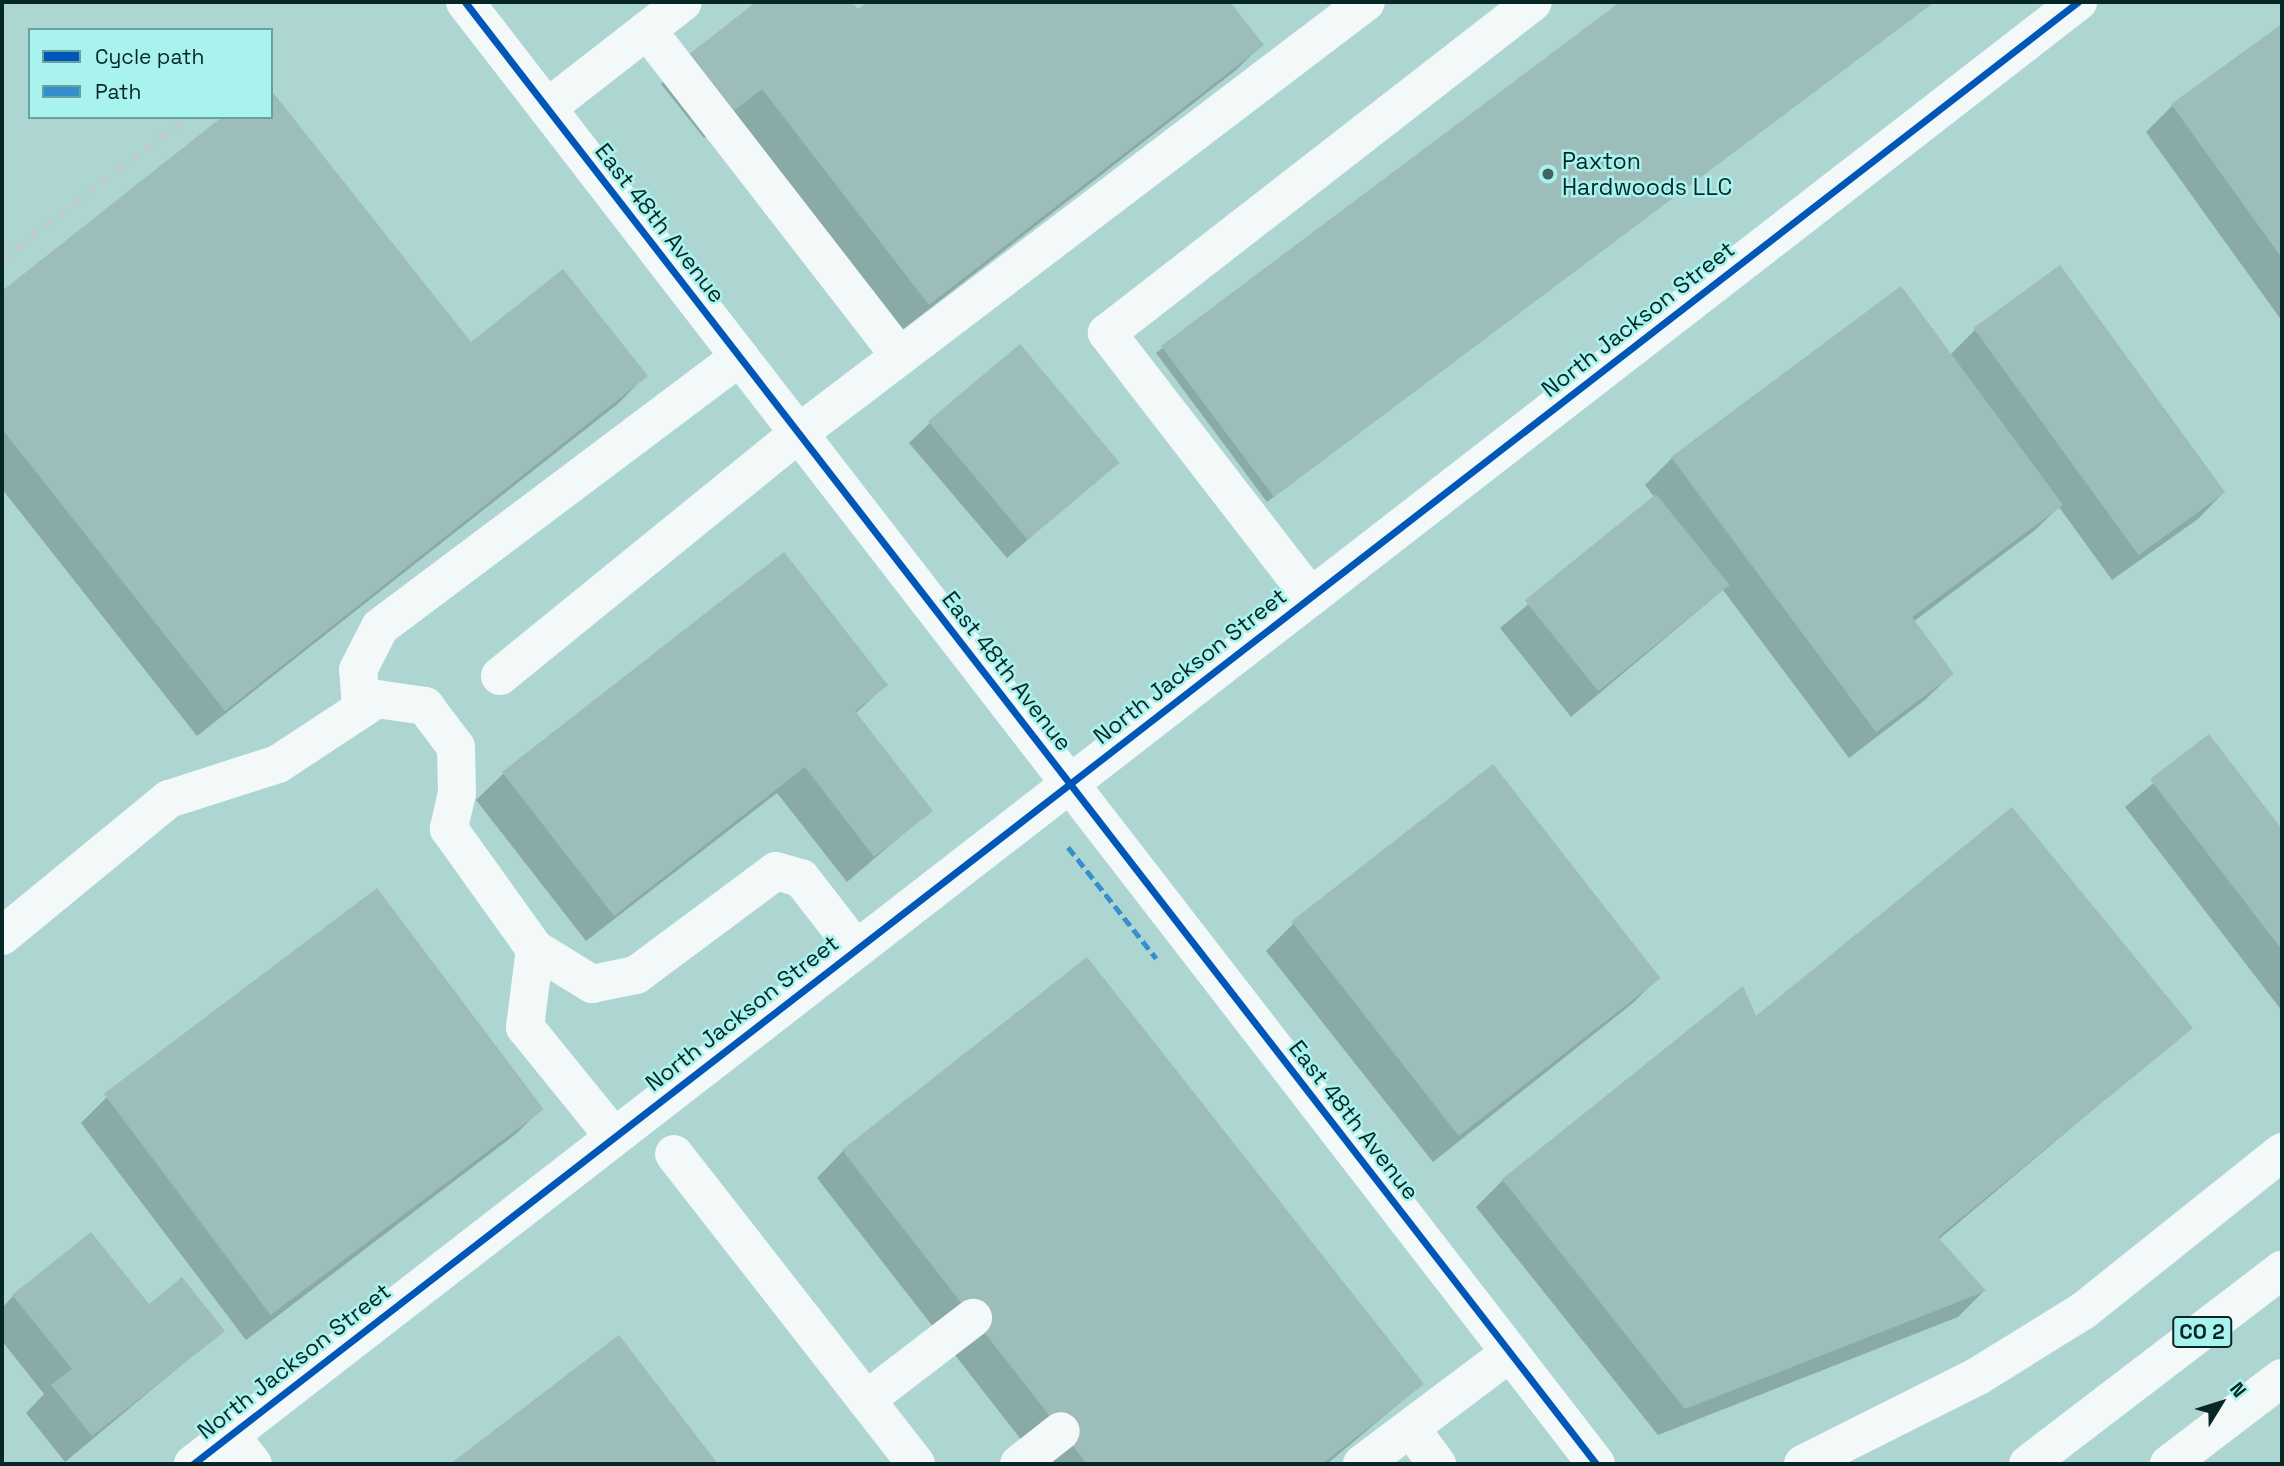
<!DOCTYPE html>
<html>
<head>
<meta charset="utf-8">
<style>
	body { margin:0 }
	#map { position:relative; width:2284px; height:1466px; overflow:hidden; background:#add5d2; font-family:"Space Grotesk",sans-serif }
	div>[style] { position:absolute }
	.shadow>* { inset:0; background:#0003 }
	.building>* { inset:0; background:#9dbdbb; transform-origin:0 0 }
	.minor>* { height:38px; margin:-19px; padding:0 19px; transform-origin:19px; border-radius:19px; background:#f3f9f8 }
	.major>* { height:38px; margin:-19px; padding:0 19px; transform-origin:19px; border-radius:19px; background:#f3f9f8 }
	.rail>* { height:5px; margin-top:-2.5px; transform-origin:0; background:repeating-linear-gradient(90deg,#c0cccc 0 9px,transparent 0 18px) }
	.quiet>* { height:5px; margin-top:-2.5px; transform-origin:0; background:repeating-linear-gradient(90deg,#348fcc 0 10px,transparent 0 15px) }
	.cycleway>* { height:7px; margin:-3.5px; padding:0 3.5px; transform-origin:3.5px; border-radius:3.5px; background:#0057b8 }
	.dots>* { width:19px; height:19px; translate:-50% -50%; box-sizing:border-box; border:4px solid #a9f3ee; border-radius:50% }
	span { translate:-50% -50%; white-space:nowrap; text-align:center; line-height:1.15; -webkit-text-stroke:5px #a9f3ee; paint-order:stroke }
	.shield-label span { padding:2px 5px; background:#a9f3ee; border:2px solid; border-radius:5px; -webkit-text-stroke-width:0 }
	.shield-label { font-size:21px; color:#072726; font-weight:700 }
	.poi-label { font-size:23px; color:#072726 }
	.left { translate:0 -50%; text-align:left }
	.street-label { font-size:23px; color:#072726 }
	.frame { position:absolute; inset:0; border:4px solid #072726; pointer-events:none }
	.legend { position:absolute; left:28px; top:28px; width:245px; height:91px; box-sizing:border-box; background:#a9f3ee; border:2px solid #68a19e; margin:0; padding:9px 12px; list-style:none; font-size:21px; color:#072726 }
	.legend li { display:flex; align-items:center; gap:14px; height:35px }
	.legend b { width:35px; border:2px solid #68a19e }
	.north { position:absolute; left:2186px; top:1368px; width:70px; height:70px; -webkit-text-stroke:5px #a9f3ee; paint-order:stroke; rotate:52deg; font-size:19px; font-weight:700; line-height:28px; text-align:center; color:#072726 }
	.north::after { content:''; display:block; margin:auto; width:24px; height:32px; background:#072726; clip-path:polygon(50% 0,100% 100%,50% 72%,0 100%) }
</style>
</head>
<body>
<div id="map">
	<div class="shadow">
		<i style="clip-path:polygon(759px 2px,850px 2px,858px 12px,871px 2px,1228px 2px,1262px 45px,1235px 71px,902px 330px,734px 115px,704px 138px,661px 84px)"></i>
		<i style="clip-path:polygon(1623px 2px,1934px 2px,1267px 502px,1156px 353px)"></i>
		<i style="clip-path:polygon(2282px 26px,2282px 321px,2146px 132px,2173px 105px)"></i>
		<i style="clip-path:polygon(224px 117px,470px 345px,645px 376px,619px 403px,197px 736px,2px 489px,2px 293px)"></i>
		<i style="clip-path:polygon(2060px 268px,2224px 492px,2198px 519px,2112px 580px,2059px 507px,2034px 531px,1913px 622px,1952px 674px,1925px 700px,1849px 758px,1723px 590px,1571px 717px,1500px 628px,1655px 498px,1645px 485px,1672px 458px,1900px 288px,1950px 355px,1975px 330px)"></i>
		<i style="clip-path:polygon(930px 423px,1117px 461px,1007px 558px,909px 443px)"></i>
		<i style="clip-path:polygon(784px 555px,886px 685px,855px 714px,930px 811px,847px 882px,777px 793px,586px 941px,476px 800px,503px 774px)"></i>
		<i style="clip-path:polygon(2209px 736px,2282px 831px,2282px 1011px,2125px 807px)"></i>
		<i style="clip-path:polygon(1492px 766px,1659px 977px,1633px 1003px,1433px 1162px,1266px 951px,1293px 924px)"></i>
		<i style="clip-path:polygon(1756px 1019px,2190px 1028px,1938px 1240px,1984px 1291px,1958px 1317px,1658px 1435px,1476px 1207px,1503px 1180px)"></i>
		<i style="clip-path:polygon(107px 1097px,542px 1108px,516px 1134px,246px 1340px,81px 1123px)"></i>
		<i style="clip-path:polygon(843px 1151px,1422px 1384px,1327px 1464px,1040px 1464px,817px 1178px)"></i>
		<i style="clip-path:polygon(13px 1296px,149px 1306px,222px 1331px,65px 1462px,26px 1413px,44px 1394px,2px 1341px,2px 1308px)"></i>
		<i style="clip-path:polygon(619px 1337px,716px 1464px,453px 1464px)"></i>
	</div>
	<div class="building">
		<i style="clip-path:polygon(756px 2px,852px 2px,858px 9px,868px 2px,1230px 2px,1264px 45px,929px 305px,762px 89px,731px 113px,687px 56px)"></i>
		<i style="clip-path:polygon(1620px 2px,1934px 2px,1274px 497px,1161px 346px)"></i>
		<i style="clip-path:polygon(2282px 24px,2282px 258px,2171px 104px)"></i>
		<i style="clip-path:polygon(271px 90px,471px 342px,563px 269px,648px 376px,225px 711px,2px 429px,2px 291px,222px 117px,271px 117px)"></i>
		<i style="left:2060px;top:265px;width:281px;height:107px;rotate:54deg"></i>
		<i style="clip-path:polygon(1901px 286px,2063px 505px,1912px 617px,1954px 674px,1876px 732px,1671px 457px)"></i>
		<i style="left:1020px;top:344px;width:155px;height:120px;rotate:50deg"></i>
		<i style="left:1656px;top:494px;width:117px;height:169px;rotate:51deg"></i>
		<i style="clip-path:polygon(784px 552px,888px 685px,855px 711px,933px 811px,874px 857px,805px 767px,614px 916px,502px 772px)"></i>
		<i style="clip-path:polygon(2209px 734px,2282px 829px,2282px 950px,2150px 779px)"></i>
		<i style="left:1493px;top:764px;width:272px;height:256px;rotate:52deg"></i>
		<i style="clip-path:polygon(2012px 807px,2193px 1028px,1938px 1237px,1986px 1291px,1685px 1409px,1502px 1179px,1743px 986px,1756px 1016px)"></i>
		<i style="left:377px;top:888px;width:277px;height:342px;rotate:53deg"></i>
		<i style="clip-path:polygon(1087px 957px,1424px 1384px,1322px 1464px,1087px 1464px,842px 1150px)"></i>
		<i style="clip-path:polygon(91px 1232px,149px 1304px,182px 1277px,225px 1331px,92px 1436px,51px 1385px,72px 1369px,12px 1295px)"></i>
		<i style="clip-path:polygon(619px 1335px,718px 1464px,450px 1464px)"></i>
	</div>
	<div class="minor">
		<i style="left:465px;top:2px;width:1848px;rotate:52.27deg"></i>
		<i style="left:647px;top:30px;width:413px;rotate:52.2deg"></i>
		<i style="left:547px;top:108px;width:172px;rotate:-37.9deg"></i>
		<i style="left:1311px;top:597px;width:334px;rotate:-127.7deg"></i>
		<i style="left:1107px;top:333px;width:539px;rotate:-37.85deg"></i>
		<i style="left:500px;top:676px;width:385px;rotate:-39.1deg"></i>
		<i style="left:799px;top:433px;width:712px;rotate:-37.24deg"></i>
		<i style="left:361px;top:709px;width:39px;rotate:-94deg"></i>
		<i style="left:358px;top:670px;width:48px;rotate:-62.9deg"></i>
		<i style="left:380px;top:627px;width:450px;rotate:-36.9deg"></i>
		<i style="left:2px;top:936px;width:216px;rotate:-39.4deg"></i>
		<i style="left:169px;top:799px;width:114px;rotate:-17.8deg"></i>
		<i style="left:278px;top:764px;width:118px;rotate:-33.3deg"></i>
		<i style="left:377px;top:699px;width:49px;rotate:8.3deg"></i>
		<i style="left:425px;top:706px;width:51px;rotate:52.9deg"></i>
		<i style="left:456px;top:747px;width:46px;rotate:88.8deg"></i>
		<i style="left:457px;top:793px;width:37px;rotate:103deg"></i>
		<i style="left:449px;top:829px;width:148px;rotate:54.4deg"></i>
		<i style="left:535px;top:949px;width:67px;rotate:31.6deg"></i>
		<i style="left:592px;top:984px;width:45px;rotate:-11.6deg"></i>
		<i style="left:636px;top:975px;width:174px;rotate:-36.6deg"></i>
		<i style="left:776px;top:871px;width:26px;rotate:16deg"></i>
		<i style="left:801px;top:878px;width:90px;rotate:52.2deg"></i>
		<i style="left:535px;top:949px;width:79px;rotate:97.3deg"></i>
		<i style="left:525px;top:1027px;width:141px;rotate:51deg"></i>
		<i style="left:674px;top:1154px;width:393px;rotate:52deg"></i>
		<i style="left:866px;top:1400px;width:135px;rotate:-37.5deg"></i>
		<i style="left:1411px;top:1429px;width:44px;rotate:53.4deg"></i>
		<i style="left:230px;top:1435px;width:37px;rotate:52deg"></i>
		<i style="left:193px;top:1464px;width:2386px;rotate:-37.8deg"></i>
		<i style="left:1019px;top:1464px;width:53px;rotate:-38.2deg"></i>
		<i style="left:1362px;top:1464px;width:185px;rotate:-36.9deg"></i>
		<i style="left:1803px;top:1464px;width:196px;rotate:-26.7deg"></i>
		<i style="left:1978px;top:1376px;width:123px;rotate:-31.8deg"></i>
		<i style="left:2083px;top:1311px;width:255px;rotate:-38.6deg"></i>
	</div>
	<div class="major">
		<i style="left:2028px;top:1464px;width:320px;rotate:-37.4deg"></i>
		<i style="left:2169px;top:1464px;width:142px;rotate:-37.3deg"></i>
	</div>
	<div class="rail">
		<i style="left:2px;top:259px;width:234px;rotate:-37.4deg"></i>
	</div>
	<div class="quiet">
		<i style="left:1068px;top:847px;width:142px;rotate:51.6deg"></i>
	</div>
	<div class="cycleway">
		<i style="left:465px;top:2px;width:1848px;rotate:52.27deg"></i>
		<i style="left:193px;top:1464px;width:2386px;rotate:-37.8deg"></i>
	</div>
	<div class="dots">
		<i style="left:1548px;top:174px;background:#416462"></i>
	</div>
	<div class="shield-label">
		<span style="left:2202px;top:1332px">CO 2</span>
	</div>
	<div class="poi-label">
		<span class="left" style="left:1562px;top:174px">Paxton<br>Hardwoods LLC</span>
	</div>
	<div class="street-label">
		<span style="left:660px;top:223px;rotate:52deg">East 48th Avenue</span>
		<span style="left:1638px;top:319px;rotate:-38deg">North Jackson Street</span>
		<span style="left:1190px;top:666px;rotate:-38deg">North Jackson Street</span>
		<span style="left:1007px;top:671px;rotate:52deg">East 48th Avenue</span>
		<span style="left:742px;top:1013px;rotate:-38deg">North Jackson Street</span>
		<span style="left:1354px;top:1120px;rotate:52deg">East 48th Avenue</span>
		<span style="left:294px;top:1361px;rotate:-38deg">North Jackson Street</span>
	</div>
	<div class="frame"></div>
	<ul class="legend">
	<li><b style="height:9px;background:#0057b8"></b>Cycle path</li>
	<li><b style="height:9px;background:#348fcc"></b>Path</li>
	</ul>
	<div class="north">N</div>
</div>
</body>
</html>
